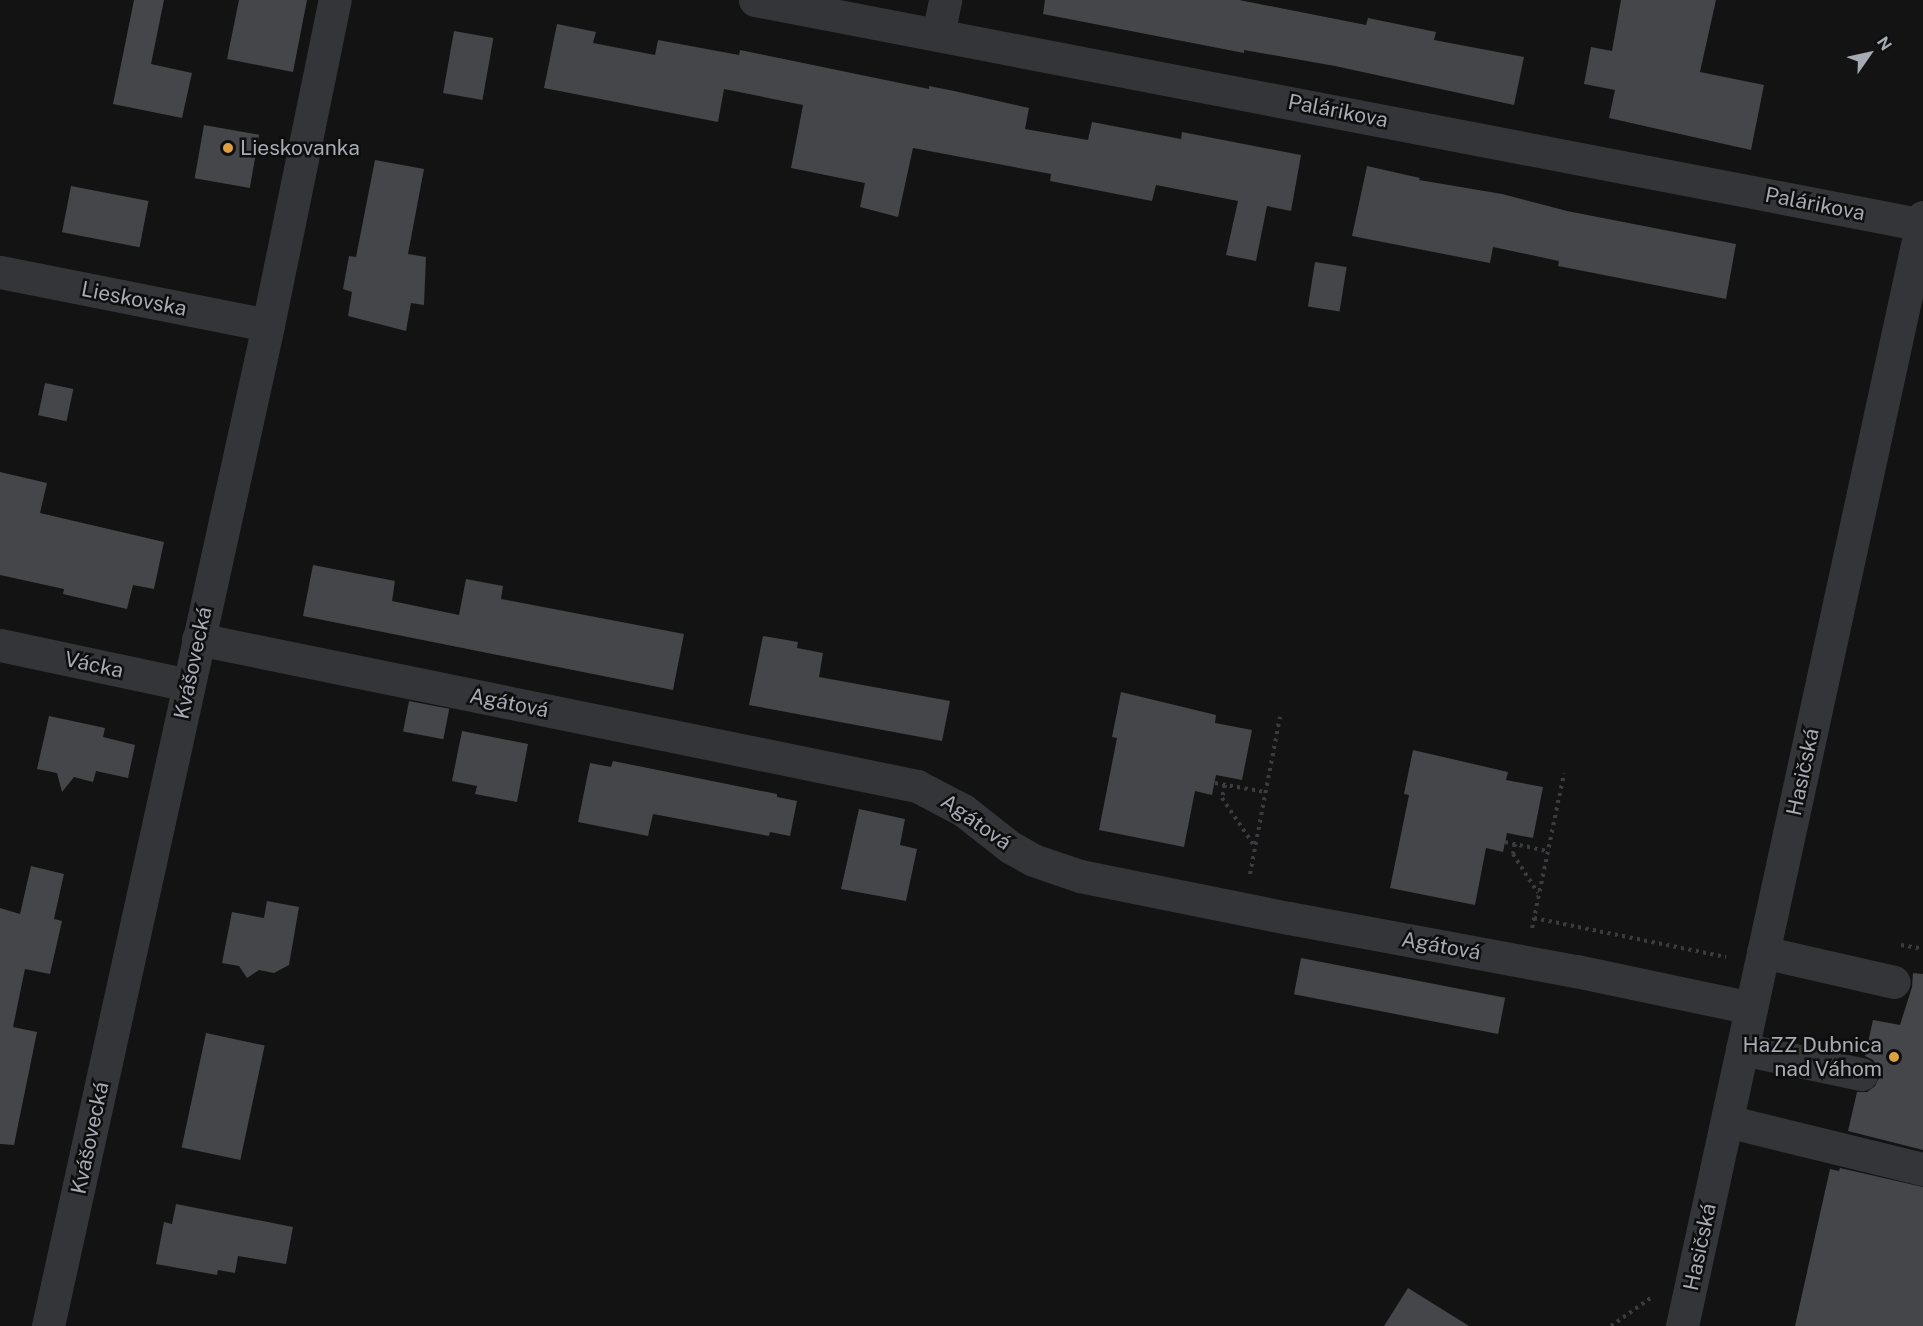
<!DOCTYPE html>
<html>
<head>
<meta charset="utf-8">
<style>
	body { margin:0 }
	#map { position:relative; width:1923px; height:1326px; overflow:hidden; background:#131314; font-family:"Public Sans",sans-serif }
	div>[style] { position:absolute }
	.building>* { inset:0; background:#454649; transform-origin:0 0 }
	.path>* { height:4px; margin-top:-2px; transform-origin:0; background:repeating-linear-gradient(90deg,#3a3c3f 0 3px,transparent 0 7.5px) }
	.minor>* { height:33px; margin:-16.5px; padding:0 16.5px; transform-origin:16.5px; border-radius:16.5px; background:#343538 }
	.dots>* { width:16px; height:16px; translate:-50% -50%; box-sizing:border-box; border:3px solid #0e0e0f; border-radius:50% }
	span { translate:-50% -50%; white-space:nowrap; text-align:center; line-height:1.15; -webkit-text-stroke:5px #0e0e0f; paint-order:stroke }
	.street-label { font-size:21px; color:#a6aab3 }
	.poi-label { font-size:21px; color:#a6aab3 }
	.left { translate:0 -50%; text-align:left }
	.right { translate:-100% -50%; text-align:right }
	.north { position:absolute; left:1839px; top:24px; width:60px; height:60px; -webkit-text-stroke:4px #0e0e0f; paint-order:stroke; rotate:56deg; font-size:16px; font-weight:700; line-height:24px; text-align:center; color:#a6aab3 }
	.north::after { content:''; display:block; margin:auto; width:21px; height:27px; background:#a6aab3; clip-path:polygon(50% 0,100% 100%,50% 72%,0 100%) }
</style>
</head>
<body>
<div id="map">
	<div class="building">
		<i style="clip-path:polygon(134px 0,164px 0,151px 64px,192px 73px,182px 118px,113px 104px)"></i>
		<i style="clip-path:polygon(239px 0,307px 0,293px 72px,227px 59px)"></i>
		<i style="clip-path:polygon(1045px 0,1239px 0,1366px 25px,1368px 18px,1436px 32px,1434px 40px,1524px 57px,1514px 105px,1335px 66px,1244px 50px,1244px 53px,1043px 14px)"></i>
		<i style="clip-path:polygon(1621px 0,1716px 0,1700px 72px,1764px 85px,1751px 150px,1609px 118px,1615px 90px,1584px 84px,1591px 47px,1612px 51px)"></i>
		<i style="clip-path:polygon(557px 24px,596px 32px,593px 43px,655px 55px,658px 40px,739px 55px,740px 50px,929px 89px,929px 86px,954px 91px,1029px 108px,1025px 129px,1088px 140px,1092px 122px,1181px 139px,1182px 132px,1301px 155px,1291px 211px,1267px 206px,1256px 261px,1226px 255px,1238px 201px,1156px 185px,1152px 201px,1050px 181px,1051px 174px,913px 148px,898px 217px,860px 207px,865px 183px,791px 168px,803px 105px,724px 89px,718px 122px,544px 88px)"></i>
		<i style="left:454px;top:31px;width:40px;height:63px;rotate:10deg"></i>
		<i style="left:204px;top:125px;width:56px;height:54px;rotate:10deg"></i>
		<i style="clip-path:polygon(375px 160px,424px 169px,408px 254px,426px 257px,424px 305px,411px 303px,406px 331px,348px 316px,352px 292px,343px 289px,349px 256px,356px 257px)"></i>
		<i style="clip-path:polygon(1367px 166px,1420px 178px,1419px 180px,1502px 194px,1567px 211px,1736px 244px,1726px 299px,1558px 266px,1559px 261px,1493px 247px,1490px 263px,1352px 236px)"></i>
		<i style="left:71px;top:186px;width:79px;height:47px;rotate:11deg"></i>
		<i style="left:1315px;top:262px;width:32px;height:45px;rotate:9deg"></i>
		<i style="left:45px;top:383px;width:29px;height:33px;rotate:12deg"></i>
		<i style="clip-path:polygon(0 472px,47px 483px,40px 513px,164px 542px,154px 589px,133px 585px,127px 609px,63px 594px,64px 589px,0 575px)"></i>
		<i style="clip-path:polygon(313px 565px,395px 581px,392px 601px,459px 615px,466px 579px,503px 586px,501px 599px,684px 634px,673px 690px,303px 616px)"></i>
		<i style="clip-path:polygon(763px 636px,798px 642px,797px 648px,823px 653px,819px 677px,950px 701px,942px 741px,749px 705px)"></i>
		<i style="clip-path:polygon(1121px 692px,1216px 715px,1215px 723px,1252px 730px,1242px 780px,1216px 775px,1212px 795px,1195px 791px,1184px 847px,1099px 830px,1117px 738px,1112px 737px)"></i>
		<i style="left:409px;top:701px;width:41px;height:31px;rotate:11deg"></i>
		<i style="clip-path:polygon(49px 716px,105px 728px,103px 737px,135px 745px,128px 778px,96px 771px,93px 782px,74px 777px,62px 792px,57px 773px,37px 769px)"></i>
		<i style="clip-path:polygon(462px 731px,528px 744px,517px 802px,475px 794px,477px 786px,452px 781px)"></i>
		<i style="clip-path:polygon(1413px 750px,1508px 772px,1506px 780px,1543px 787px,1533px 838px,1507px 833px,1503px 852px,1486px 848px,1475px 905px,1390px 888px,1409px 795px,1404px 794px)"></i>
		<i style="clip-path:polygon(613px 761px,777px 794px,777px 797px,797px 801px,790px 836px,770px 832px,769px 836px,653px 814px,648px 836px,578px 822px,590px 763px,611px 767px)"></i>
		<i style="clip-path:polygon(859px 809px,905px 819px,900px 845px,917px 849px,906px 901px,841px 889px)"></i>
		<i style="clip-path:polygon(31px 866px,64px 874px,54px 919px,62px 921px,50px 974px,25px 969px,13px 1027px,37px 1032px,14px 1145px,0 1144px,0 908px,20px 914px)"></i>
		<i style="clip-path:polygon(267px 901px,299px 907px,289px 965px,274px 973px,259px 970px,247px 978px,239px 966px,222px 963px,232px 912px,264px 918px)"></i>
		<i style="left:1301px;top:958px;width:208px;height:37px;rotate:11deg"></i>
		<i style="clip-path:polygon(1913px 973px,1923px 974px,1923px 1150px,1848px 1131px,1857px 1092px,1867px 1092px,1875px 1086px,1879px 1078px,1879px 1068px,1873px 1060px,1865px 1056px,1873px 1020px,1900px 1025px,1912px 987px)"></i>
		<i style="left:206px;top:1033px;width:60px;height:117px;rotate:12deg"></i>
		<i style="clip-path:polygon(1840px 1168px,1923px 1187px,1923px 1326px,1795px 1326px,1830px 1169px,1839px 1171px)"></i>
		<i style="clip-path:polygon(176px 1204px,293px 1227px,286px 1264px,238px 1256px,235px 1273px,218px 1270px,217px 1275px,156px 1264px,164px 1222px,172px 1224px)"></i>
		<i style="clip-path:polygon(1408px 1288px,1469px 1326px,1384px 1326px)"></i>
	</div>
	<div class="path">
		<i style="left:1215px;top:783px;width:51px;rotate:10.2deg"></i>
		<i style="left:1225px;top:785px;width:13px;rotate:103deg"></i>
		<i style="left:1222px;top:798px;width:59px;rotate:56deg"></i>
		<i style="left:1505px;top:842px;width:43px;rotate:12.1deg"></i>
		<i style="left:1515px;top:844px;width:10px;rotate:101deg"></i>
		<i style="left:1513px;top:854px;width:46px;rotate:57.3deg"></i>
		<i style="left:1250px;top:874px;width:160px;rotate:-79.2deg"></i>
		<i style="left:1534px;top:918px;width:196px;rotate:11.5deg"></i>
		<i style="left:1532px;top:928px;width:158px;rotate:-78.3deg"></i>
		<i style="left:1901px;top:945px;width:22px;rotate:10deg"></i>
		<i style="left:1611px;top:1326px;width:50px;rotate:-35.3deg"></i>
	</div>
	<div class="minor">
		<i style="left:755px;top:0;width:1189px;rotate:10.9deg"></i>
		<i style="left:938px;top:34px;width:35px;rotate:-78deg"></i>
		<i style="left:0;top:272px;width:273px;rotate:11.2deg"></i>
		<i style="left:198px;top:639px;width:734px;rotate:11.55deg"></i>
		<i style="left:917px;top:786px;width:52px;rotate:27.6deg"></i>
		<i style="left:963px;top:810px;width:60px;rotate:38.2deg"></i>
		<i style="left:1010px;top:847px;width:26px;rotate:29deg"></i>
		<i style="left:1033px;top:860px;width:50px;rotate:18.8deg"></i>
		<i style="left:1080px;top:876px;width:213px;rotate:11.4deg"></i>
		<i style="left:1289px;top:918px;width:292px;rotate:10.5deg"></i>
		<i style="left:1576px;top:971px;width:179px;rotate:11.9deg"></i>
		<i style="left:0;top:645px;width:192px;rotate:12deg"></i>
		<i style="left:1763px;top:952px;width:134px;rotate:12.9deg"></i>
		<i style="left:1742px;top:1049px;width:122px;rotate:11.9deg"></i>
		<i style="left:1727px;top:1121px;width:202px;rotate:13.8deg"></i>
		<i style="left:48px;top:1326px;width:1025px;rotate:-77.6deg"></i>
		<i style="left:268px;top:325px;width:332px;rotate:-78.4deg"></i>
		<i style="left:1682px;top:1326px;width:1135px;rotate:-77.74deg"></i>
	</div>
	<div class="dots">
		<i style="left:228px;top:148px;background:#dba043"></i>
		<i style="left:1894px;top:1057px;background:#dba043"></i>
	</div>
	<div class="street-label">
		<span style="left:1338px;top:111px;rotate:11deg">Palárikova</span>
		<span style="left:1815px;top:204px;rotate:11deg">Palárikova</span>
		<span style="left:134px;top:299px;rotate:11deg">Lieskovska</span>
		<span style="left:193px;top:663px;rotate:-78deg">Kvášovecká</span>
		<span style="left:94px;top:665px;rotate:12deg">Vácka</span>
		<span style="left:509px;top:703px;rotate:11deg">Agátová</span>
		<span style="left:1803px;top:772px;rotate:-78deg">Hasičská</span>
		<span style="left:976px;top:822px;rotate:35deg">Agátová</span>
		<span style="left:1441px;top:946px;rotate:10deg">Agátová</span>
		<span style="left:90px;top:1138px;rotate:-78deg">Kvášovecká</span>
		<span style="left:1700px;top:1247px;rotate:-78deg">Hasičská</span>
	</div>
	<div class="poi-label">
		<span class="left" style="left:240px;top:148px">Lieskovanka</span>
		<span class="right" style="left:1882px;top:1057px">HaZZ Dubnica<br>nad Váhom</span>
	</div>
	<div class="north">N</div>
</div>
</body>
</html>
